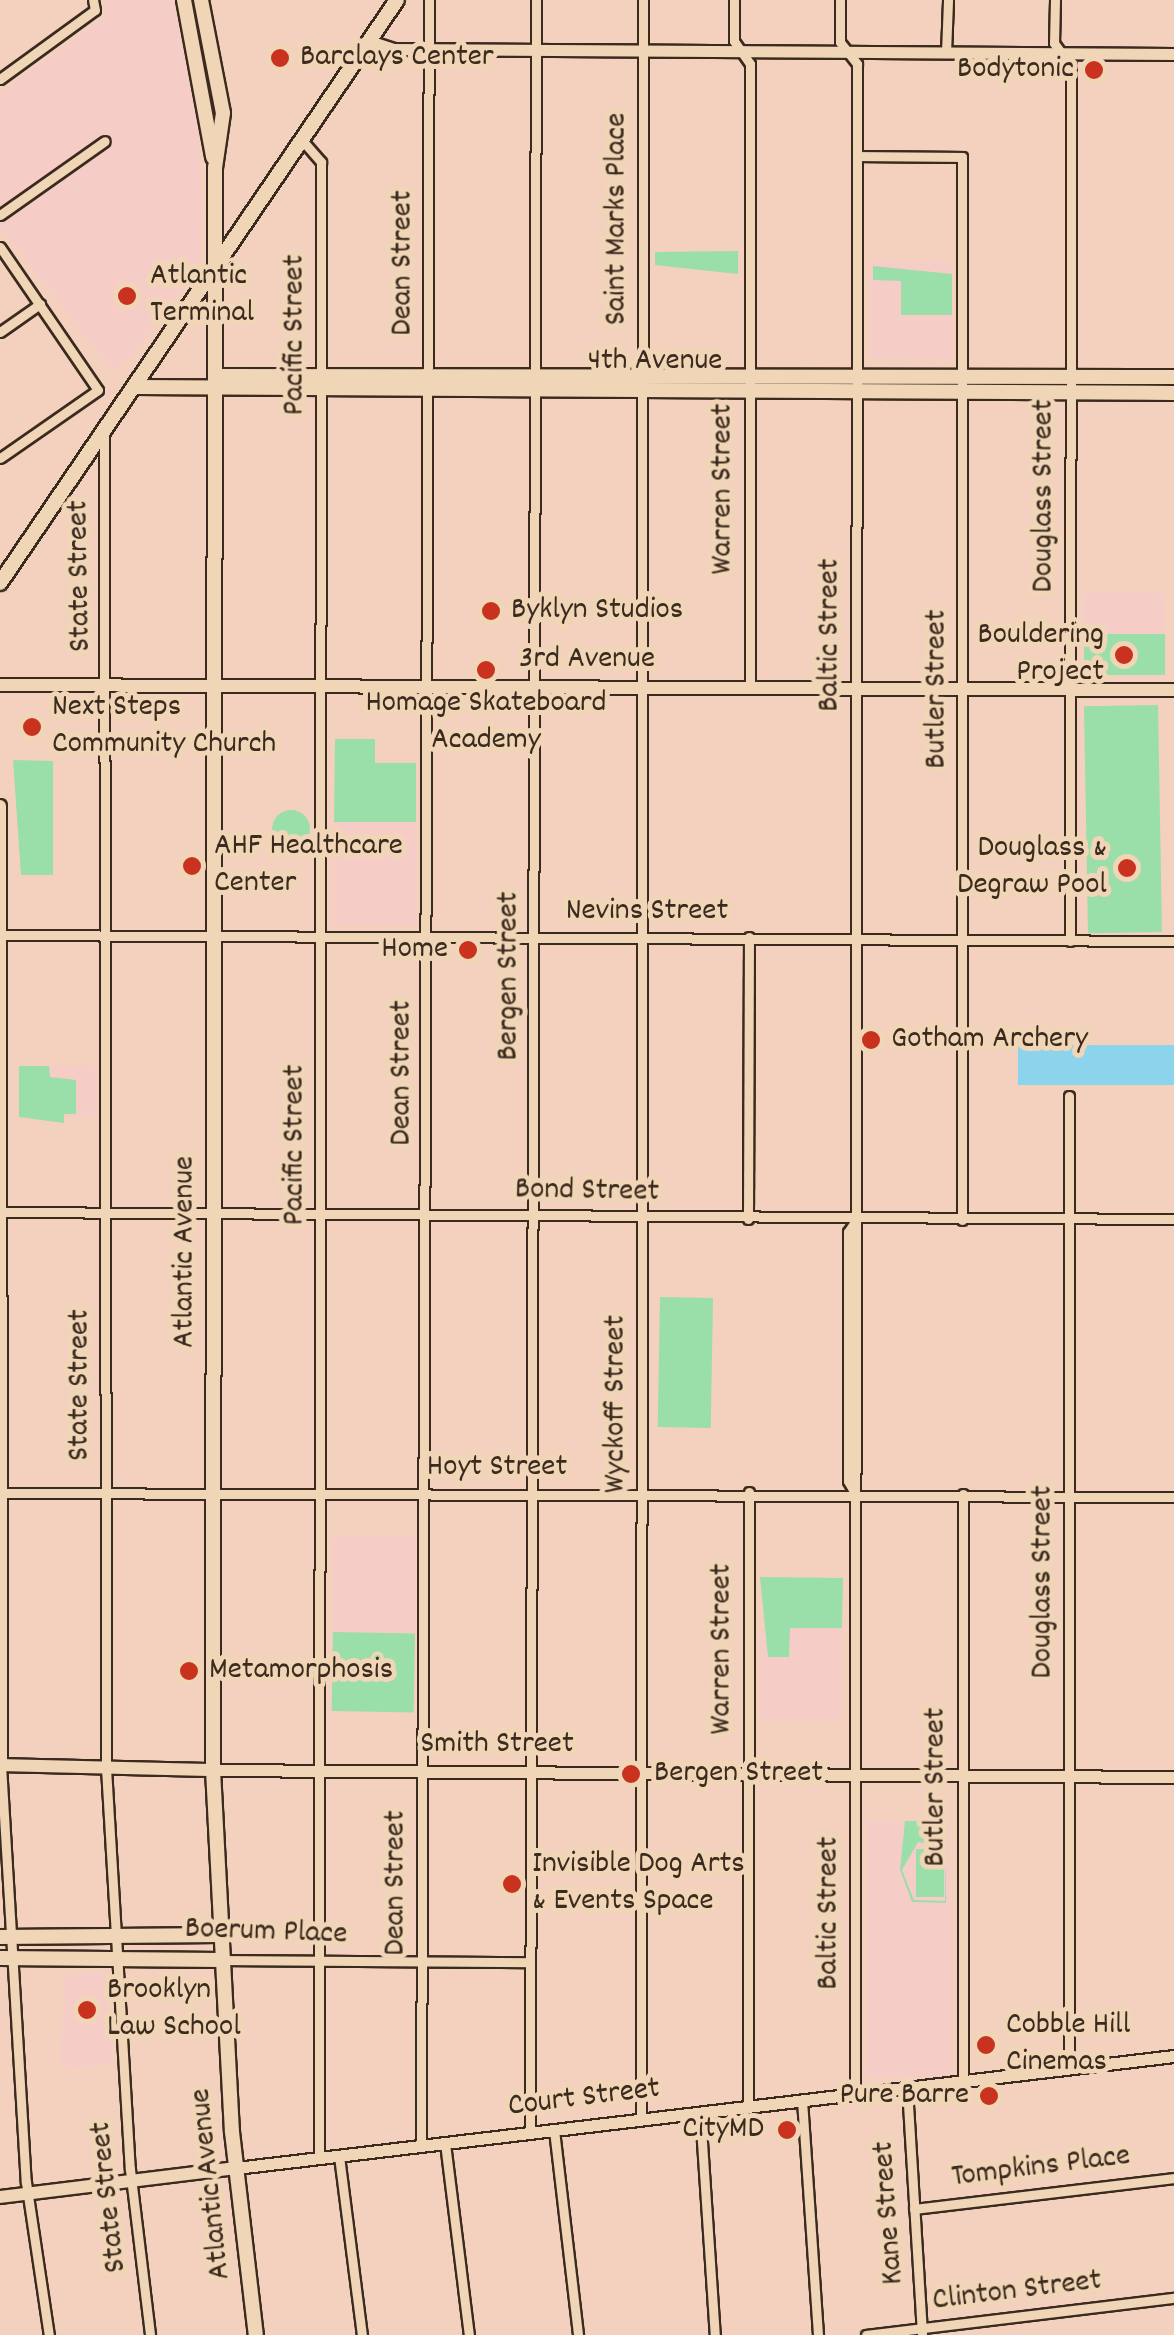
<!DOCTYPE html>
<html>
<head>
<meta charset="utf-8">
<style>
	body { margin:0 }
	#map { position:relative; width:1174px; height:2335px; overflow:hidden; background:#f3d1be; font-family:Dekko,sans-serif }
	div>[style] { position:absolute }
	.built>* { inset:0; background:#f6cdc6; transform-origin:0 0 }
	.green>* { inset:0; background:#9adeaa; transform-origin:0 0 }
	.round { border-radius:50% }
	.water>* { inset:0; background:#8bd4ec; transform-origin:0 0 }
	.roads { filter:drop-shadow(2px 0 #3b2a1e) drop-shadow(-2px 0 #3b2a1e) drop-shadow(0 2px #3b2a1e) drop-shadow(0 -2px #3b2a1e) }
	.minor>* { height:9px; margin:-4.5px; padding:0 4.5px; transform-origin:4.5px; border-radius:4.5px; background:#f0d5b7 }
	.tertiary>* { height:11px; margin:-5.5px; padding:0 5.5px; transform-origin:5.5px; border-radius:5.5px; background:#f0d5b7 }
	.secondary>* { height:12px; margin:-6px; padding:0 6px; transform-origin:6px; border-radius:6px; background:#f0d5b7 }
	.primary>* { height:14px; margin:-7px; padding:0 7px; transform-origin:7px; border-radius:7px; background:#f0d5b7 }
	.dots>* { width:28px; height:28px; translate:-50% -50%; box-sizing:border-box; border:5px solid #f0d5b7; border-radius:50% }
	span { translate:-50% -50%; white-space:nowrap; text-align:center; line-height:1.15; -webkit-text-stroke:10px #f0d5b7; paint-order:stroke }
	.poi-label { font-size:32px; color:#3b2a1e }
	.left { translate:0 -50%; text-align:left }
	.right { translate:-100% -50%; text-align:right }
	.street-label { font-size:32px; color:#3b2a1e }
</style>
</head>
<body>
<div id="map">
	<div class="built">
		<i style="clip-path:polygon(103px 0,173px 0,198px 115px,201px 210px,200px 262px,128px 361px,111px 370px,0 226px,0 93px,106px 16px)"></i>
		<i style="left:952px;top:261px;width:97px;height:82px;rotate:90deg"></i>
		<i style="left:1083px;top:593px;width:82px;height:41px"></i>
		<i style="clip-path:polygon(335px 739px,375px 739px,375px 763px,416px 763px,416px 926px,334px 926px)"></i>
		<i style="left:19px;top:1066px;width:76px;height:51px"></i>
		<i style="left:333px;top:1537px;width:82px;height:174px"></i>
		<i style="left:760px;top:1628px;width:82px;height:92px"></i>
		<i style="left:867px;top:1821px;width:83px;height:256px"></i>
		<i style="clip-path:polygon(106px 1973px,112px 2064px,60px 2070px,65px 1974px)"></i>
	</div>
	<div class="green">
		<i style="clip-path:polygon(738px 251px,738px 274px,655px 265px,655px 252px)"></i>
		<i style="clip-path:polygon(873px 266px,952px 274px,952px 315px,901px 315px,901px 281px,873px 280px)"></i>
		<i style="left:1084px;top:634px;width:81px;height:41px"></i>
		<i style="left:1158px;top:705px;width:227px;height:74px;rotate:89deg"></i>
		<i style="clip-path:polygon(335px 739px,375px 739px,375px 763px,416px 763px,416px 822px,334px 822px)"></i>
		<i style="clip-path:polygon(13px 760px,53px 761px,53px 875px,21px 875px)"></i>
		<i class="round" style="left:272px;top:810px;width:38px;height:38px"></i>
		<i style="clip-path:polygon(19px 1066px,49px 1066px,50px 1077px,76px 1080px,76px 1114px,64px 1114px,64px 1123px,19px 1117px)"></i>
		<i style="left:660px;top:1297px;width:53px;height:130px;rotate:1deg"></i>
		<i style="clip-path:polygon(760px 1577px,843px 1578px,842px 1628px,790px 1628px,789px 1657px,768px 1657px)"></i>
		<i style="left:333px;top:1632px;width:82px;height:79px;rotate:1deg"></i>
		<i style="clip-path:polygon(evenodd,905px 1821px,946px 1821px,946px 1903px,912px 1902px,900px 1870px,905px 1821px,918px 1842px,946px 1847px,945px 1901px,914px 1900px,902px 1870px,918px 1842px)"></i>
		<i style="left:916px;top:1849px;width:28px;height:48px"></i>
	</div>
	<div class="water">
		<i style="left:1018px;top:1045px;width:156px;height:40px"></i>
	</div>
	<div class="roads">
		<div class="minor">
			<i style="left:734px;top:0;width:41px;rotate:90deg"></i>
			<i style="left:734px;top:41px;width:28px;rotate:55deg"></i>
			<i style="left:750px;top:64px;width:625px;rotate:90deg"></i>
			<i style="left:840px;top:0;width:42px;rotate:90deg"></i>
			<i style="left:840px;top:42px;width:28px;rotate:52deg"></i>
			<i style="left:857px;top:64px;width:2030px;rotate:90.06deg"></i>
			<i style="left:1055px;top:0;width:43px;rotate:91.3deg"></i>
			<i style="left:1054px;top:43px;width:29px;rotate:54deg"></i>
			<i style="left:1071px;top:66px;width:875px;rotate:90.07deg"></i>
			<i style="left:946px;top:53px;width:53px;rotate:-87.8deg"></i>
			<i style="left:0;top:79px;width:117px;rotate:-36deg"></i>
			<i style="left:95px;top:10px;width:10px;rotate:-101deg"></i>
			<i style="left:302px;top:140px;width:29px;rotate:49deg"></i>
			<i style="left:321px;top:162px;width:1996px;rotate:90.06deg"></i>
			<i style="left:857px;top:156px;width:105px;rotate:0.5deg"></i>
			<i style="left:962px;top:157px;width:1063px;rotate:90deg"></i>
			<i style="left:0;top:215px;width:128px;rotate:-35.2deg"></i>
			<i style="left:0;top:247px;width:173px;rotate:55.6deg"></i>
			<i style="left:98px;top:390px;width:119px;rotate:145.2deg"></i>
			<i style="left:0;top:332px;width:49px;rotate:-35deg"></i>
			<i style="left:104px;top:434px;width:1334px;rotate:89.91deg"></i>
			<i style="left:106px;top:1768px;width:402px;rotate:86.6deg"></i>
			<i style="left:130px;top:2169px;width:167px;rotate:83.1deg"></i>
			<i style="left:0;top:935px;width:1174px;rotate:0.29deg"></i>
			<i style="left:0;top:1212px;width:1174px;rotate:0.34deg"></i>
			<i style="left:748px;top:1219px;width:282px;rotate:-89.8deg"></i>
			<i style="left:0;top:1493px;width:1174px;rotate:0.2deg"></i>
			<i style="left:855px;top:1493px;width:14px;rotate:-120deg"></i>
			<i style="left:848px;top:1481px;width:249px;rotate:-90deg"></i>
			<i style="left:848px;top:1232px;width:14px;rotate:-56deg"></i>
			<i style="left:1px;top:1765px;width:418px;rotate:86.6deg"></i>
			<i style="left:26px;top:2182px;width:155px;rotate:81.5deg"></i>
			<i style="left:221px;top:1960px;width:309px;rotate:0.4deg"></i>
			<i style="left:1069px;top:2068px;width:972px;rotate:-90deg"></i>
			<i style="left:963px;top:2081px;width:587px;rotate:-90deg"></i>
			<i style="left:907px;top:2088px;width:247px;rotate:86.5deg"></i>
			<i style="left:802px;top:2100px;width:236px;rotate:86.1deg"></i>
			<i style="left:748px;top:2107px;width:615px;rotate:-89.91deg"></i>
			<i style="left:700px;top:2112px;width:224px;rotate:86.2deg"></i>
			<i style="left:641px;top:2119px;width:2119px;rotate:-89.95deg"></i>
			<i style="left:554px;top:2130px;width:206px;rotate:83.3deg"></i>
			<i style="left:530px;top:2132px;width:2132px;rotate:-89.84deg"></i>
			<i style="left:445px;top:2143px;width:193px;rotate:82.9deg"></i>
			<i style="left:421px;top:2146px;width:2146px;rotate:-89.79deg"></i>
			<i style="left:339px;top:2156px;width:180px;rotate:82.7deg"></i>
			<i style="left:914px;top:2209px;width:262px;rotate:-6.8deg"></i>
			<i style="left:866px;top:2335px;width:310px;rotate:-6.9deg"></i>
		</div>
		<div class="tertiary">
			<i style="left:369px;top:41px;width:25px;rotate:18deg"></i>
			<i style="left:393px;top:49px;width:781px;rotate:0.37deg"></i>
			<i style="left:213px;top:1770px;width:961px;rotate:0.42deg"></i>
			<i style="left:236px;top:2168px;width:945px;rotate:-6.81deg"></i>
		</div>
		<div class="secondary">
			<i style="left:0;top:685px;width:1174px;rotate:0.24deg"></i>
			<i style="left:0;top:806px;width:959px;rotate:89.94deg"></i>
			<i style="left:1px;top:1765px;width:212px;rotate:1.4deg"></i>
			<i style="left:0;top:2197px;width:238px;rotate:-7deg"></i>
		</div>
		<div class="primary">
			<i style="left:184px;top:0;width:160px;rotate:79.5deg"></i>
			<i style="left:201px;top:0;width:115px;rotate:79deg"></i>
			<i style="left:223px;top:113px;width:56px;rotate:98.3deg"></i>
			<i style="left:215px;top:168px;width:1602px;rotate:90.07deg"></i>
			<i style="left:213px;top:1770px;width:362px;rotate:87deg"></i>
			<i style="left:232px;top:2132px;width:204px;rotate:83.3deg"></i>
			<i style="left:215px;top:376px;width:959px;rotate:0.06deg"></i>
			<i style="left:136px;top:387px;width:1038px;rotate:0.33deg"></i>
			<i style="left:0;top:583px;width:705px;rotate:-55.75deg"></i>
			<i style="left:0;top:1937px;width:220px;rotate:-0.5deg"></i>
			<i style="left:0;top:1958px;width:221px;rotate:0.5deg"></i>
		</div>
	</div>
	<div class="dots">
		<i style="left:280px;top:58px;background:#c8321e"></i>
		<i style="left:1094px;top:70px;background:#c8321e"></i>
		<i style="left:127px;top:296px;background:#c8321e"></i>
		<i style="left:491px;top:611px;background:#c8321e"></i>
		<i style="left:1124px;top:655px;background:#c8321e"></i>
		<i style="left:486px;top:670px;background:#c8321e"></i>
		<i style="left:32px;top:727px;background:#c8321e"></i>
		<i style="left:192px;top:866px;background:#c8321e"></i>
		<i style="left:1127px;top:868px;background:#c8321e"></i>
		<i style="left:468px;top:950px;background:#c8321e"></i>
		<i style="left:871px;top:1040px;background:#c8321e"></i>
		<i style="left:189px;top:1671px;background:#c8321e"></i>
		<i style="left:631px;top:1774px;background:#c8321e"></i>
		<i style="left:512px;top:1884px;background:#c8321e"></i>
		<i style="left:87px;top:2010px;background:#c8321e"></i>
		<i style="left:986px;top:2045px;background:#c8321e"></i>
		<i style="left:989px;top:2096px;background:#c8321e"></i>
		<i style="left:787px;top:2130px;background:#c8321e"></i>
	</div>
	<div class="poi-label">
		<span class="left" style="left:300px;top:58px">Barclays Center</span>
		<span class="right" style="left:1074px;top:70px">Bodytonic</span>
		<span class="left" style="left:150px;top:296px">Atlantic<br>Terminal</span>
		<span class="left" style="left:511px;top:611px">Byklyn Studios</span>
		<span class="right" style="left:1104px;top:655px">Bouldering<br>Project</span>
		<span style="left:486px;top:723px">Homage Skateboard<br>Academy</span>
		<span class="left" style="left:52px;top:727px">Next Steps<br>Community Church</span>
		<span class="left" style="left:214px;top:866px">AHF Healthcare<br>Center</span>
		<span class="right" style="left:1107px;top:868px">Douglass &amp;<br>Degraw Pool</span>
		<span class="right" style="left:448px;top:950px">Home</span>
		<span class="left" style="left:891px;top:1040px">Gotham Archery</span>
		<span class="left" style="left:209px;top:1671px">Metamorphosis</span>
		<span class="left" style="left:654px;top:1774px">Bergen Street</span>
		<span class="left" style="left:532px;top:1884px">Invisible Dog Arts<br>&amp; Events Space</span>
		<span class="left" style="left:107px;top:2010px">Brooklyn<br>Law School</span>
		<span class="left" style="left:1006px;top:2045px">Cobble Hill<br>Cinemas</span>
		<span class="right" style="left:969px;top:2096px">Pure Barre</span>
		<span class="right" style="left:764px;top:2130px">CityMD</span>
	</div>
	<div class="street-label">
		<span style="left:618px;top:219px;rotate:-90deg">Saint Marks Place</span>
		<span style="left:404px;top:263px;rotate:-90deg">Dean Street</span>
		<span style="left:296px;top:335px;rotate:-90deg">Pacific Street</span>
		<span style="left:655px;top:362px">4th Avenue</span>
		<span style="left:724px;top:489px;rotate:-90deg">Warren Street</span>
		<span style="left:1045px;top:496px;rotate:-90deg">Douglass Street</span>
		<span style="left:81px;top:576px;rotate:-91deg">State Street</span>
		<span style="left:831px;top:635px;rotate:-90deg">Baltic Street</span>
		<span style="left:587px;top:660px">3rd Avenue</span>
		<span style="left:938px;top:689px;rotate:-90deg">Butler Street</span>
		<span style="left:647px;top:912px">Nevins Street</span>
		<span style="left:510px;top:976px;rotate:-90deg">Bergen Street</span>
		<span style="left:403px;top:1073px;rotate:-90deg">Dean Street</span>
		<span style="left:296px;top:1145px;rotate:-90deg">Pacific Street</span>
		<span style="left:587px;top:1192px;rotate:1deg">Bond Street</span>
		<span style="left:186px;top:1252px;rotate:-90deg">Atlantic Avenue</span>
		<span style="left:81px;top:1385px;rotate:-90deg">State Street</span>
		<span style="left:617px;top:1404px;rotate:-90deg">Wyckoff Street</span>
		<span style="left:497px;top:1468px">Hoyt Street</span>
		<span style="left:1044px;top:1582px;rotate:-90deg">Douglass Street</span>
		<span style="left:723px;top:1649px;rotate:-90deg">Warren Street</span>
		<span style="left:497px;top:1745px">Smith Street</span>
		<span style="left:937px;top:1787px;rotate:-90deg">Butler Street</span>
		<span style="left:397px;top:1883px;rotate:-90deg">Dean Street</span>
		<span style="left:830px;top:1913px;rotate:-90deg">Baltic Street</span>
		<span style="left:266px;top:1933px;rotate:2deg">Boerum Place</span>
		<span style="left:584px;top:2099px;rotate:-7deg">Court Street</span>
		<span style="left:1041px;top:2168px;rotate:-7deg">Tompkins Place</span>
		<span style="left:212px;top:2184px;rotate:-96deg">Atlantic Avenue</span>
		<span style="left:110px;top:2197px;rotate:-96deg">State Street</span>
		<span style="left:890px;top:2213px;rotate:-94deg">Kane Street</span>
		<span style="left:1017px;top:2292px;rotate:-7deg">Clinton Street</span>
	</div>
</div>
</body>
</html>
